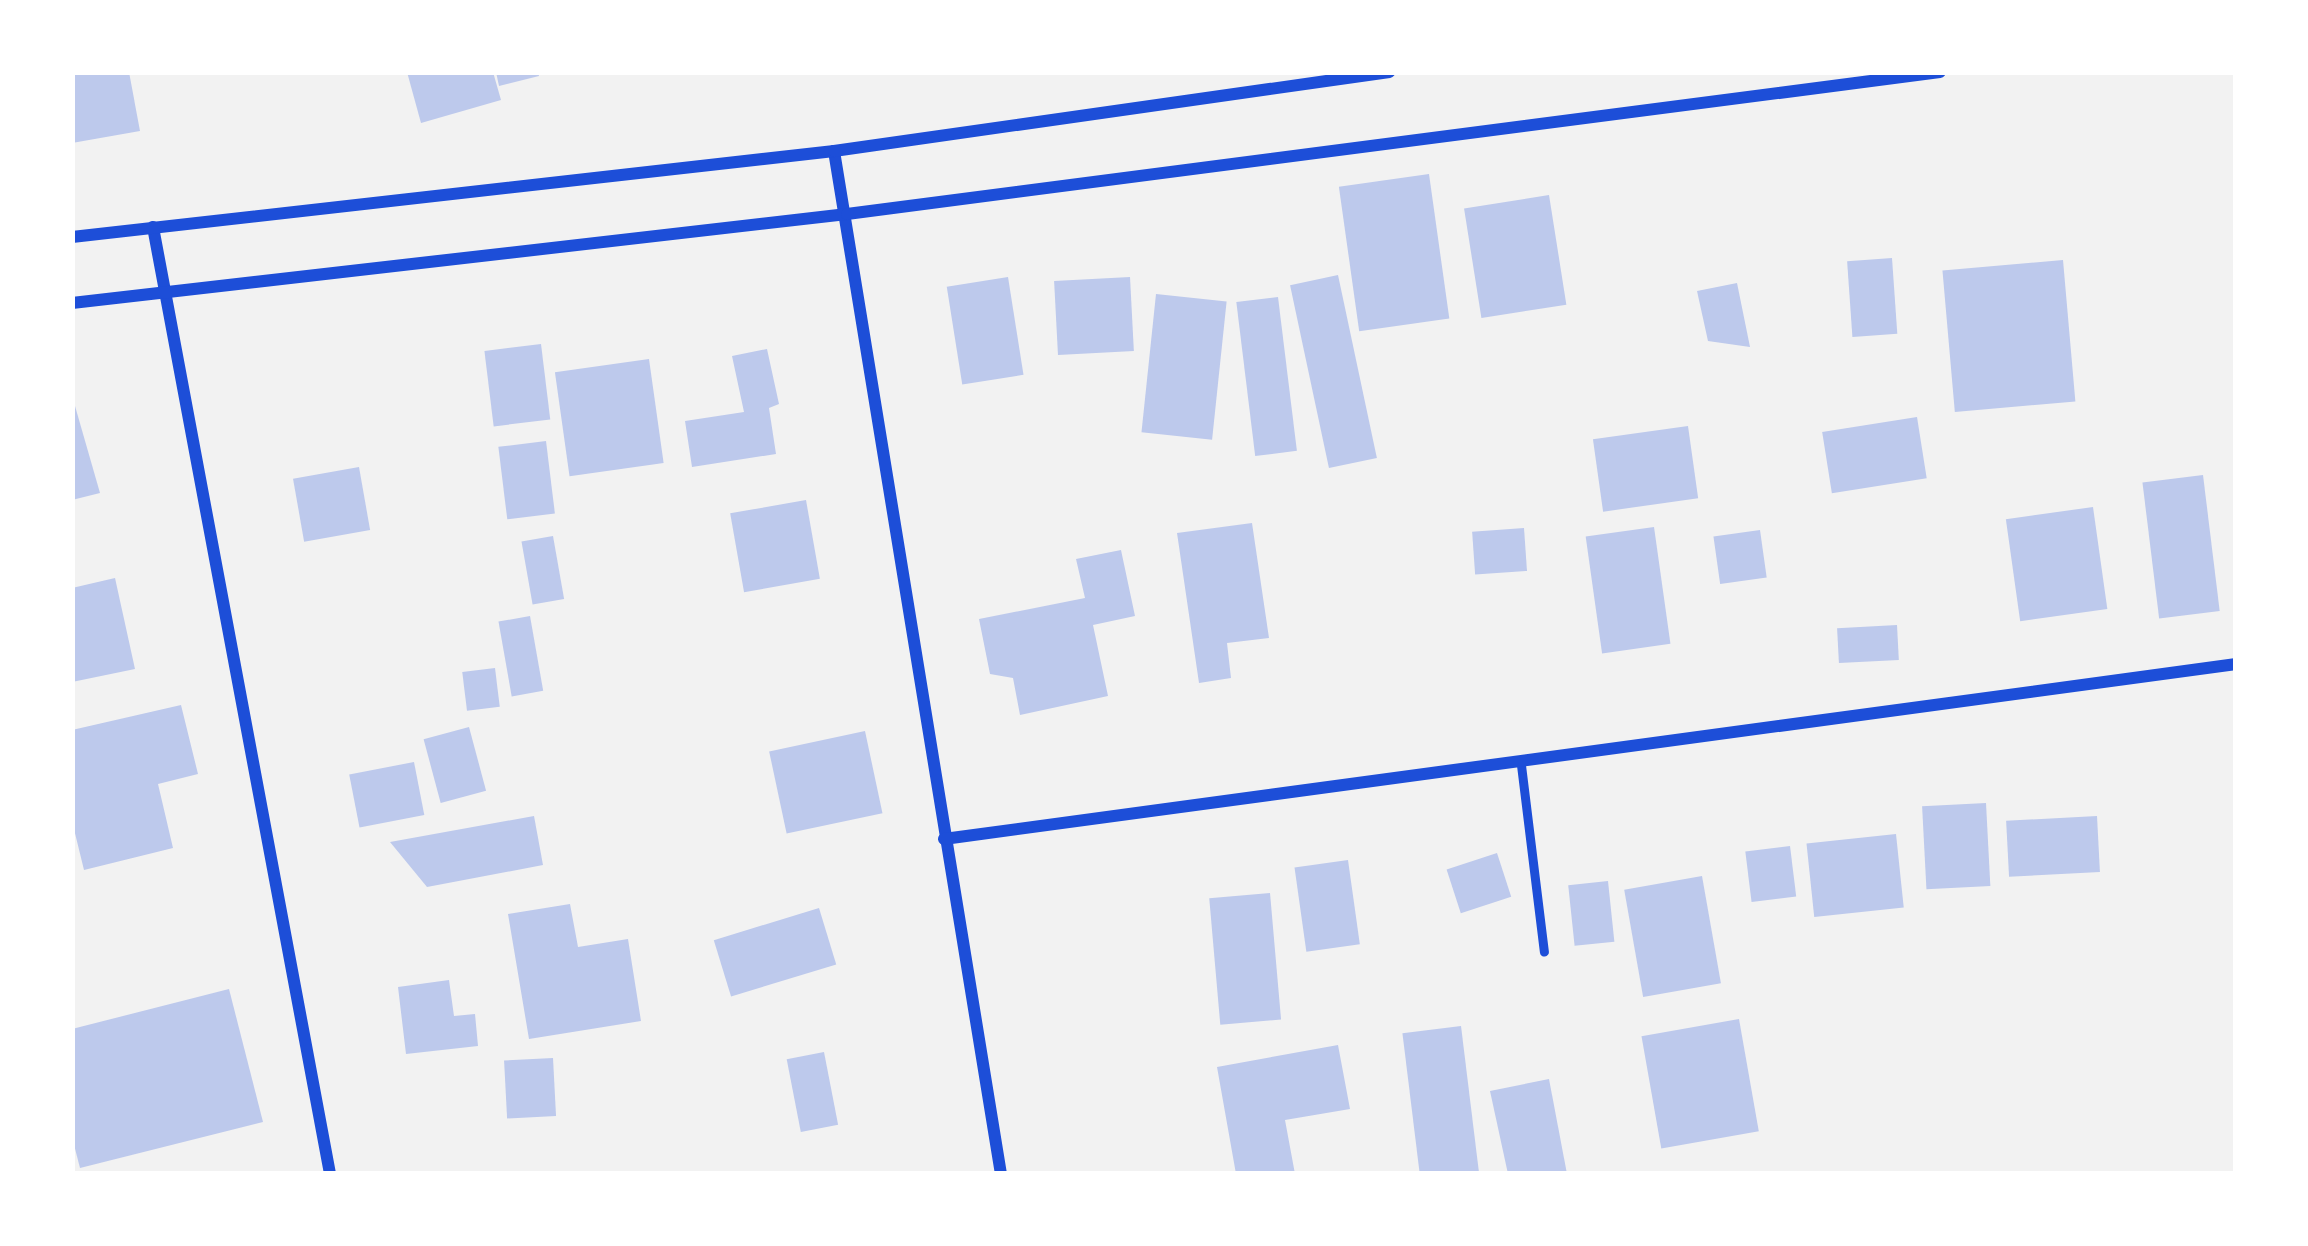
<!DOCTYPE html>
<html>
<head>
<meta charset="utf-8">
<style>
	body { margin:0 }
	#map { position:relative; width:2308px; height:1246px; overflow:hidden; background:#f2f2f2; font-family:"Playfair Display",serif }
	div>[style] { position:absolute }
	.building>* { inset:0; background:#bdc9ec; transform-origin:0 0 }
	.service>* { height:9px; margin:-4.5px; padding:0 4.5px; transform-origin:4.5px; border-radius:4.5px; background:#1d4ed8 }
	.minor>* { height:12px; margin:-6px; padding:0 6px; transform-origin:6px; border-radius:6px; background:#1d4ed8 }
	span { translate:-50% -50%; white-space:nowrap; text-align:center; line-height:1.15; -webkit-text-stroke:12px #fff; paint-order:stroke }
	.frame { position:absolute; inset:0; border:75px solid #fff; pointer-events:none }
</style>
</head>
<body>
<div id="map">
	<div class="building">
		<i style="clip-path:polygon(72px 72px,129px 72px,140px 131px,72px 143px)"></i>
		<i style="clip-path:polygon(407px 72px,493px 72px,501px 100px,421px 123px)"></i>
		<i style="clip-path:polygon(496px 72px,538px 72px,539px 76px,499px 86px)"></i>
		<i style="left:1429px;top:174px;width:146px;height:91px;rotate:82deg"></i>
		<i style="left:1549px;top:195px;width:111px;height:86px;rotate:81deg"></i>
		<i style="left:1892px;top:258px;width:76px;height:45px;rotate:86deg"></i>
		<i style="left:2063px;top:260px;width:142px;height:121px;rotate:85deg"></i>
		<i style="left:1338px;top:275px;width:187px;height:49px;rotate:78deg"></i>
		<i style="left:1008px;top:277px;width:99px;height:62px;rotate:81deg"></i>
		<i style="left:1130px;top:277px;width:74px;height:76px;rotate:87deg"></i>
		<i style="clip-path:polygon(1737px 283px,1750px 347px,1708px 341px,1697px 291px)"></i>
		<i style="left:1156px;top:294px;width:71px;height:139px;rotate:6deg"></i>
		<i style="left:1278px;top:297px;width:155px;height:42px;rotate:83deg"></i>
		<i style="left:541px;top:344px;width:76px;height:57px;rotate:83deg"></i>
		<i style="clip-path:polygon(767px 349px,779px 404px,769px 408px,776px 454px,692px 467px,685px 421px,744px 412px,732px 356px)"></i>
		<i style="left:649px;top:359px;width:105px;height:95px;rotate:82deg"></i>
		<i style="clip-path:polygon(73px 399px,100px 493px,72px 500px,72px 400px)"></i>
		<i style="left:1917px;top:417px;width:62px;height:96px;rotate:81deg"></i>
		<i style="left:1688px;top:426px;width:73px;height:96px;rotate:82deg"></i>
		<i style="left:546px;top:441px;width:73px;height:48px;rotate:83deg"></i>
		<i style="left:359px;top:467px;width:64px;height:67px;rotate:80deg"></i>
		<i style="left:2203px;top:475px;width:137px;height:61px;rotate:83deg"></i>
		<i style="left:806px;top:500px;width:80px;height:77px;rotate:80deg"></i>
		<i style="left:2093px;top:507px;width:103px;height:88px;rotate:82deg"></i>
		<i style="clip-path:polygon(1252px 523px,1269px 638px,1227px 643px,1231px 678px,1199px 683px,1177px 533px)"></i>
		<i style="left:1654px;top:527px;width:118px;height:69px;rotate:82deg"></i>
		<i style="left:1524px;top:528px;width:43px;height:52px;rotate:86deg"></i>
		<i style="left:1760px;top:530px;width:48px;height:47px;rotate:82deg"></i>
		<i style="left:553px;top:536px;width:64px;height:32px;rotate:80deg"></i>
		<i style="clip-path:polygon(1121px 550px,1135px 616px,1093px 625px,1108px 696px,1020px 715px,1013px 678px,990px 674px,979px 619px,1085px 598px,1076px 559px)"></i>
		<i style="clip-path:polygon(115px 578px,135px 669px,72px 682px,72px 588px)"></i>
		<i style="left:530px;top:616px;width:76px;height:32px;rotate:80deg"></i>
		<i style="left:1897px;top:625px;width:35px;height:60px;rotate:87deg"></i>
		<i style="left:495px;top:668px;width:39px;height:33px;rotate:83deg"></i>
		<i style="clip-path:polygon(181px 705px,198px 774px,158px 784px,173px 848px,84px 870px,72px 821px,72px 730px)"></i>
		<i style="left:469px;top:727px;width:66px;height:47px;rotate:75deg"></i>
		<i style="left:865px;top:731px;width:84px;height:98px;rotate:78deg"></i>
		<i style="left:414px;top:762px;width:54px;height:66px;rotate:79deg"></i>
		<i style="left:1986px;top:803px;width:83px;height:64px;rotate:87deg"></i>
		<i style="clip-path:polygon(534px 816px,543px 865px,427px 887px,390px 842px)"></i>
		<i style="left:2097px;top:816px;width:56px;height:91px;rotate:87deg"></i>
		<i style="left:1896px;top:834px;width:74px;height:90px;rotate:84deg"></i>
		<i style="left:1790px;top:846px;width:51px;height:45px;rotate:83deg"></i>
		<i style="left:1497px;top:853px;width:46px;height:53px;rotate:72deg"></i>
		<i style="left:1348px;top:860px;width:85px;height:54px;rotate:82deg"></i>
		<i style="left:1702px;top:876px;width:109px;height:79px;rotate:80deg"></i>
		<i style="left:1608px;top:881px;width:61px;height:40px;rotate:84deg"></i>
		<i style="left:1270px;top:893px;width:127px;height:61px;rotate:85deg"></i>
		<i style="clip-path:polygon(570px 904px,578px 947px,628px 939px,641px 1021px,529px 1039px,508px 914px)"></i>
		<i style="left:819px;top:908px;width:59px;height:110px;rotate:73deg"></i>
		<i style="clip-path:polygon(449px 980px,454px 1016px,475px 1014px,478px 1046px,406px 1054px,398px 987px)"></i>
		<i style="clip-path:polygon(229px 989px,263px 1122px,80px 1168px,72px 1137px,72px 1029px)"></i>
		<i style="left:1739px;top:1019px;width:114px;height:99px;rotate:80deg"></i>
		<i style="left:1461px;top:1026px;width:147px;height:59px;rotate:83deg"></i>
		<i style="clip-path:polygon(1338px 1045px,1350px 1109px,1285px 1120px,1295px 1174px,1236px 1174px,1217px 1067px)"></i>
		<i style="left:824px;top:1052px;width:74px;height:38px;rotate:79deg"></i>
		<i style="left:553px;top:1058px;width:58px;height:49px;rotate:87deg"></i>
		<i style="clip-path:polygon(1549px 1079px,1567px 1174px,1508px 1174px,1490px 1091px)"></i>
	</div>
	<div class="service">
		<i style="left:1521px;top:765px;width:188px;rotate:83deg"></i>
	</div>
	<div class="minor">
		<i style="left:834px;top:151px;width:1037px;rotate:80.73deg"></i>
		<i style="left:153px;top:227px;width:963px;rotate:79.41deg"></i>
		<i style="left:72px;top:237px;width:767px;rotate:-6.44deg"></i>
		<i style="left:834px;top:151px;width:561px;rotate:-8.1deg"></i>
		<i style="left:72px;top:303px;width:780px;rotate:-6.55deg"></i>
		<i style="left:847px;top:214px;width:1102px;rotate:-7.4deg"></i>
		<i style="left:944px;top:839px;width:1304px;rotate:-7.71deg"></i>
	</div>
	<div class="frame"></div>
</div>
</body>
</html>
